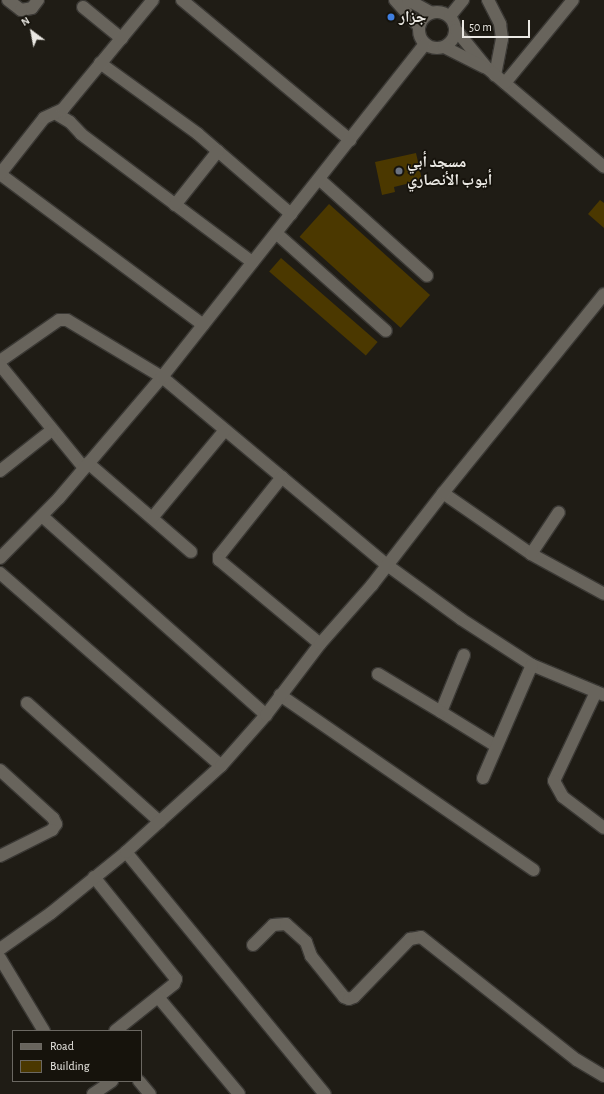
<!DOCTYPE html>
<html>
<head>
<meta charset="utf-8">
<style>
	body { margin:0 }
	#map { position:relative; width:604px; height:1094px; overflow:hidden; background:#1f1c15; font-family:"Alegreya Sans","Noto Naskh Arabic",sans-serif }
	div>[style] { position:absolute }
	.building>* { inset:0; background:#4b3800; transform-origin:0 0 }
	.roads { filter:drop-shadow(1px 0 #3a3834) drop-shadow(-1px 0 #3a3834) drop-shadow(0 1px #3a3834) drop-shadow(0 -1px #3a3834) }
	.minor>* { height:12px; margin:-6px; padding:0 6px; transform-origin:6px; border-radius:6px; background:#68645c }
	.minor>.ring { margin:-6px; padding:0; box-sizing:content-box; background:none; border:12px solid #68645c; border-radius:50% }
	.dots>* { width:11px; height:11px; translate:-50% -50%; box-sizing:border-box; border:2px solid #16130c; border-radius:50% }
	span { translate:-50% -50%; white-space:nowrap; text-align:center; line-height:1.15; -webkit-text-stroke:3.5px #16130c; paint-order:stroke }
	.poi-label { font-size:16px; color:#eae8e3; font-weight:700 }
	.left { translate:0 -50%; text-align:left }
	.legend { position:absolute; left:12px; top:1030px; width:130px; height:52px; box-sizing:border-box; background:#16130c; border:1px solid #6b6862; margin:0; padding:5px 7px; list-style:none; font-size:12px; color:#eae8e3 }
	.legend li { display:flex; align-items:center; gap:8px; height:20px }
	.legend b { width:20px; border:1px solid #6b6862 }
	.north { position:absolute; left:12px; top:12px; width:40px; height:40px; -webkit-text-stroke:3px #16130c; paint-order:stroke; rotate:328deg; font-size:11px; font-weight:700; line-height:16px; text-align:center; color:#eae8e3 }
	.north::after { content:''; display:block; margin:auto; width:14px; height:18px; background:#eae8e3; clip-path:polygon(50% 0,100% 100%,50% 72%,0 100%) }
	.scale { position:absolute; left:462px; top:20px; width:68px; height:18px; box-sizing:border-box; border:2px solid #eae8e3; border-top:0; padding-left:5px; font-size:12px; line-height:14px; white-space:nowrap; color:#eae8e3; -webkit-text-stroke:3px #16130c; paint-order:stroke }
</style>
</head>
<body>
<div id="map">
	<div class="building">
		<i style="clip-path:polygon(416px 153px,422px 180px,394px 187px,395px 192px,382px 195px,375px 162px)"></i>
		<i style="clip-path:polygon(600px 200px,604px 203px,604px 228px,588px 214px)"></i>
		<i style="left:329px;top:204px;width:136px;height:44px;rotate:42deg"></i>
		<i style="left:281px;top:258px;width:128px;height:18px;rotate:41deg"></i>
	</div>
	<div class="roads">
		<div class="minor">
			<i style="left:8px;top:0;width:16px;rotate:38deg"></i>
			<i style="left:21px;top:10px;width:11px;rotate:-10deg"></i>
			<i style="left:32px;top:8px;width:10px;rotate:-53deg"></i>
			<i style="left:182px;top:0;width:219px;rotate:39.8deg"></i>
			<i style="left:395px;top:0;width:36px;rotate:48deg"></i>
			<i style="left:408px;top:0;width:26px;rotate:29deg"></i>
			<i style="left:488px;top:0;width:27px;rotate:63deg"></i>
			<i style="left:500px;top:24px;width:15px;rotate:82deg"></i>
			<i style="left:502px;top:39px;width:37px;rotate:101deg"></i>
			<i style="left:83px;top:7px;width:50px;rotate:39.4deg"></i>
			<i class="ring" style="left:419px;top:12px;width:24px;height:24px"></i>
			<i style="left:450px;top:16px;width:21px;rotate:-51deg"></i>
			<i style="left:456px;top:30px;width:49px;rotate:50.8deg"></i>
			<i style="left:487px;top:68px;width:153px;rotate:40.2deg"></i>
			<i style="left:444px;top:47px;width:45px;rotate:26.6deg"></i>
			<i style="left:100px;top:63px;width:121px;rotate:35.9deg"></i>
			<i style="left:198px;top:134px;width:123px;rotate:40.7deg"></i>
			<i style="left:505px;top:83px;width:107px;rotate:-50.7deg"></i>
			<i style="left:55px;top:113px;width:17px;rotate:31deg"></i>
			<i style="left:70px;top:122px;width:16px;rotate:47deg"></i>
			<i style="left:81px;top:134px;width:214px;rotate:36.8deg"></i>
			<i style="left:0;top:174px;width:253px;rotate:36.6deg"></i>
			<i style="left:0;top:174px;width:71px;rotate:-51.8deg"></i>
			<i style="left:44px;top:118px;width:21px;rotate:-25deg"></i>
			<i style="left:63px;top:109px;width:141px;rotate:-50.5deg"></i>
			<i style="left:319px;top:179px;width:145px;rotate:41.9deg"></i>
			<i style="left:175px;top:205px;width:69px;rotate:-51.5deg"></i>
			<i style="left:276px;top:233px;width:147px;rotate:41.7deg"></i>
			<i style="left:0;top:361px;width:72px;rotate:-34.8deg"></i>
			<i style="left:59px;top:320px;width:8px"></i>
			<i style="left:67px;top:320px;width:111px;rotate:31deg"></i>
			<i style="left:162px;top:377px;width:293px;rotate:39.9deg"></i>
			<i style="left:387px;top:565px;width:92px;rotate:36.1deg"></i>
			<i style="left:461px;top:619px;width:85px;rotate:32.9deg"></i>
			<i style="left:532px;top:665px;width:78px;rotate:22.6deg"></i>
			<i style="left:0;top:365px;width:133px;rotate:50.8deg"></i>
			<i style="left:88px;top:463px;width:136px;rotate:40.8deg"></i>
			<i style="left:0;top:471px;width:66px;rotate:-38.3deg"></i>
			<i style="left:282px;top:477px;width:101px;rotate:128.6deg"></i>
			<i style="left:219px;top:556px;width:4px;rotate:90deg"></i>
			<i style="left:219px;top:560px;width:131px;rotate:39.7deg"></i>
			<i style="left:443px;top:493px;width:107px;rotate:34.7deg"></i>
			<i style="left:531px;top:554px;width:83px;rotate:28.7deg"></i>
			<i style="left:42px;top:516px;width:300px;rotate:41.6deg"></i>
			<i style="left:152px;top:518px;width:114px;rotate:-50.3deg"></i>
			<i style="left:531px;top:554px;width:50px;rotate:-56.3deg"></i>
			<i style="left:0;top:558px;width:84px;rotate:-45.5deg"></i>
			<i style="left:59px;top:498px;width:159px;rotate:-49.6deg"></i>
			<i style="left:162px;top:377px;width:424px;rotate:-51.7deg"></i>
			<i style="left:0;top:573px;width:293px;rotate:41.1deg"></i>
			<i style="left:464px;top:655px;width:61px;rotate:112deg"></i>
			<i style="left:441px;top:712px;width:65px;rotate:31.7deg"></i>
			<i style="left:378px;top:674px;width:74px;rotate:31.1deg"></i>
			<i style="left:596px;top:692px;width:98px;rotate:115.3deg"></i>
			<i style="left:554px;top:781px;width:18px;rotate:61deg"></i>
			<i style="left:563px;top:797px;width:51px;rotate:37.1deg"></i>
			<i style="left:280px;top:695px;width:308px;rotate:34.6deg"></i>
			<i style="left:27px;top:703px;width:178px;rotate:41.8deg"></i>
			<i style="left:0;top:770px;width:72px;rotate:42.2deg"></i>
			<i style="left:53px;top:818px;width:7px;rotate:63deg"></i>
			<i style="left:56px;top:824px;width:7px;rotate:124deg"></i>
			<i style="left:52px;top:830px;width:58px;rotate:153.4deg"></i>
			<i style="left:483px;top:778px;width:123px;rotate:-66.6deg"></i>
			<i style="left:126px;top:852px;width:313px;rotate:50.6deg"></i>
			<i style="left:94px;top:877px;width:131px;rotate:51.2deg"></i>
			<i style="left:176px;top:979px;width:5px;rotate:112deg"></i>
			<i style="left:174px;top:984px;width:75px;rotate:141.5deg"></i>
			<i style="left:253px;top:945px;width:28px;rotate:-45deg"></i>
			<i style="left:273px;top:925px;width:13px;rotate:-4deg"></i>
			<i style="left:286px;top:924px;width:27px;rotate:42deg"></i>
			<i style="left:306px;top:942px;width:15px;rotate:70deg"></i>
			<i style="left:311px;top:956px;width:53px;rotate:51.2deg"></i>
			<i style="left:344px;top:997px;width:5px;rotate:22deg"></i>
			<i style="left:349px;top:999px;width:5px;rotate:-22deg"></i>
			<i style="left:354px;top:997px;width:81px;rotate:-46deg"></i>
			<i style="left:410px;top:939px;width:11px;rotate:-10deg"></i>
			<i style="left:421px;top:937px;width:199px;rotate:38.3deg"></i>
			<i style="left:577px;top:1060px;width:31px;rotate:31deg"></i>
			<i style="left:0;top:949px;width:62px;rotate:-35.2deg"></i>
			<i style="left:51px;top:913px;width:97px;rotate:-39.1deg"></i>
			<i style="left:126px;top:852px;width:128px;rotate:-42.2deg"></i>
			<i style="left:221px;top:766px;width:68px;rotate:-48.6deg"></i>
			<i style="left:266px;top:715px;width:89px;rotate:-52.7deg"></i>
			<i style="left:320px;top:644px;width:79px;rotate:-48.6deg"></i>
			<i style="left:372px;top:585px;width:116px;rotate:-52.3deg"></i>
			<i style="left:443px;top:493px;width:256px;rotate:-51deg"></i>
			<i style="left:0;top:958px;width:85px;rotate:58.9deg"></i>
			<i style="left:158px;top:997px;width:126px;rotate:50.1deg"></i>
			<i style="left:139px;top:1081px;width:17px;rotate:50deg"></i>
			<i style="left:93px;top:1094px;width:23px;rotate:-34deg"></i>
		</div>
	</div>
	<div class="dots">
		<i style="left:391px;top:17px;background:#3f7fe0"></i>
		<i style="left:399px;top:171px;background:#6b7280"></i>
	</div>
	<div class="poi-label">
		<span class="left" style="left:399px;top:17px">جزار</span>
		<span class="left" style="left:407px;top:171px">مسجد أبي<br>أيوب الأنصاري</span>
	</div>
	<ul class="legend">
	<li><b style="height:5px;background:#68645c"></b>Road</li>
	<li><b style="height:11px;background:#4b3800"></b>Building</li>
	</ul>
	<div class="north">N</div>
	<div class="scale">50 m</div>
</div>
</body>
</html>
